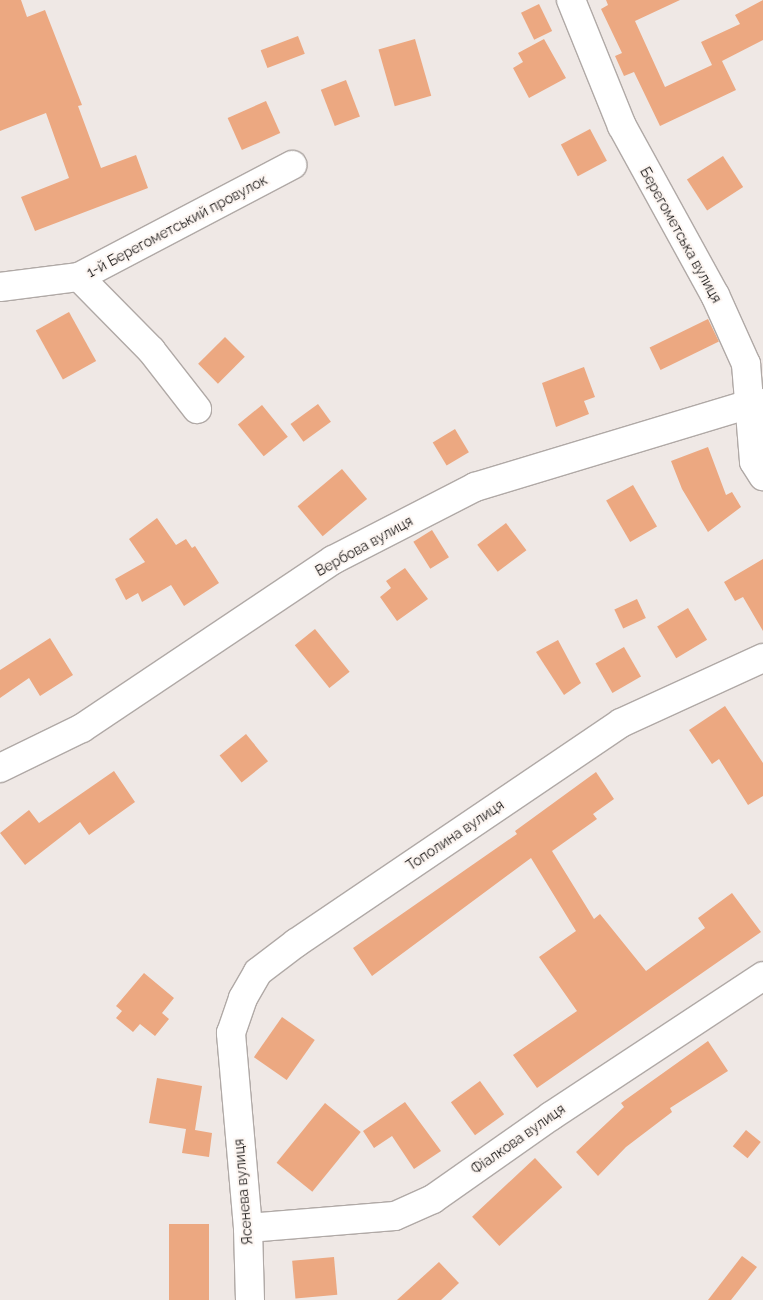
<!DOCTYPE html>
<html>
<head>
<meta charset="utf-8">
<style>
	body { margin:0 }
	#map { position:relative; width:763px; height:1300px; overflow:hidden; background:#efe8e5; font-family:Raleway,sans-serif }
	div>[style] { position:absolute }
	.building>* { inset:0; background:#eca881; transform-origin:0 0 }
	.roads { filter:drop-shadow(1px 0 #b0a9a6) drop-shadow(-1px 0 #b0a9a6) drop-shadow(0 1px #b0a9a6) drop-shadow(0 -1px #b0a9a6) }
	.minor>* { height:28px; margin:-14px; padding:0 14px; transform-origin:14px; border-radius:14px; background:#fff }
	span { translate:-50% -50%; white-space:nowrap; text-align:center; line-height:1.15; -webkit-text-stroke:4px #fdf6f2; paint-order:stroke }
	.street-label { font-size:14px; color:#1e1c1b }
</style>
</head>
<body>
<div id="map">
	<div class="building">
		<i style="clip-path:polygon(0 0,21px 0,27px 17px,45px 10px,82px 105px,78px 106px,101px 168px,136px 155px,148px 188px,35px 231px,21px 197px,69px 178px,46px 113px,0 131px)"></i>
		<i style="clip-path:polygon(606px 0,680px 0,635px 21px,665px 87px,712px 65px,701px 42px,740px 24px,735px 15px,763px 0,763px 40px,722px 61px,736px 90px,660px 126px,634px 72px,624px 76px,615px 56px,622px 53px,601px 9px,608px 5px)"></i>
		<i style="left:539px;top:4px;width:30px;height:20px;rotate:64deg"></i>
		<i style="left:298px;top:36px;width:19px;height:40px;rotate:69deg"></i>
		<i style="left:415px;top:39px;width:59px;height:38px;rotate:74deg"></i>
		<i style="clip-path:polygon(544px 39px,566px 78px,529px 98px,513px 68px,523px 62px,518px 53px)"></i>
		<i style="left:346px;top:80px;width:39px;height:27px;rotate:69deg"></i>
		<i style="left:266px;top:101px;width:35px;height:42px;rotate:66deg"></i>
		<i style="left:590px;top:129px;width:36px;height:33px;rotate:62deg"></i>
		<i style="left:723px;top:156px;width:37px;height:43px;rotate:57deg"></i>
		<i style="left:69px;top:312px;width:56px;height:38px;rotate:61deg"></i>
		<i style="left:708px;top:319px;width:25px;height:65px;rotate:64deg"></i>
		<i style="left:225px;top:337px;width:28px;height:38px;rotate:45deg"></i>
		<i style="clip-path:polygon(584px 367px,595px 397px,584px 401px,589px 414px,556px 427px,542px 383px)"></i>
		<i style="left:318px;top:404px;width:22px;height:34px;rotate:54deg"></i>
		<i style="left:262px;top:405px;width:41px;height:31px;rotate:51deg"></i>
		<i style="left:455px;top:429px;width:27px;height:26px;rotate:59deg"></i>
		<i style="clip-path:polygon(708px 447px,726px 495px,732px 492px,741px 507px,708px 532px,682px 489px,671px 461px)"></i>
		<i style="left:342px;top:469px;width:39px;height:58px;rotate:50deg"></i>
		<i style="left:633px;top:485px;width:48px;height:31px;rotate:60deg"></i>
		<i style="clip-path:polygon(157px 518px,176px 545px,186px 539px,192px 548px,195px 546px,219px 583px,184px 606px,171px 585px,142px 602px,138px 593px,126px 600px,115px 579px,145px 562px,129px 539px)"></i>
		<i style="left:506px;top:523px;width:34px;height:36px;rotate:53deg"></i>
		<i style="left:432px;top:530px;width:32px;height:22px;rotate:58deg"></i>
		<i style="clip-path:polygon(763px 559px,763px 631px,743px 597px,735px 601px,724px 582px)"></i>
		<i style="clip-path:polygon(405px 568px,428px 599px,397px 621px,380px 597px,391px 588px,386px 581px)"></i>
		<i style="left:637px;top:599px;width:21px;height:25px;rotate:65deg"></i>
		<i style="left:688px;top:608px;width:37px;height:36px;rotate:59deg"></i>
		<i style="left:315px;top:629px;width:55px;height:26px;rotate:51deg"></i>
		<i style="clip-path:polygon(50px 638px,73px 675px,40px 696px,29px 678px,0 698px,0 670px)"></i>
		<i style="clip-path:polygon(558px 640px,581px 683px,564px 695px,536px 652px)"></i>
		<i style="left:624px;top:647px;width:34px;height:33px;rotate:60deg"></i>
		<i style="clip-path:polygon(725px 706px,763px 763px,763px 796px,748px 805px,719px 759px,712px 764px,689px 730px)"></i>
		<i style="left:246px;top:734px;width:35px;height:34px;rotate:51deg"></i>
		<i style="clip-path:polygon(114px 771px,135px 802px,89px 835px,80px 822px,25px 865px,0 833px,29px 810px,39px 823px)"></i>
		<i style="clip-path:polygon(596px 772px,614px 799px,593px 814px,597px 819px,552px 851px,594px 919px,600px 914px,646px 971px,705px 928px,698px 918px,732px 893px,761px 932px,537px 1088px,513px 1055px,577px 1011px,539px 957px,576px 931px,531px 858px,372px 976px,353px 948px,517px 834px,515px 831px)"></i>
		<i style="clip-path:polygon(144px 973px,174px 998px,162px 1013px,169px 1019px,155px 1036px,140px 1024px,133px 1032px,116px 1018px,122px 1011px,116px 1006px)"></i>
		<i style="left:282px;top:1017px;width:40px;height:49px;rotate:35deg"></i>
		<i style="clip-path:polygon(708px 1041px,728px 1071px,670px 1108px,672px 1112px,626px 1147px,598px 1176px,576px 1152px,624px 1107px,621px 1103px)"></i>
		<i style="clip-path:polygon(157px 1078px,202px 1086px,195px 1130px,212px 1133px,209px 1157px,182px 1153px,186px 1129px,149px 1123px)"></i>
		<i style="left:480px;top:1081px;width:41px;height:36px;rotate:54deg"></i>
		<i style="clip-path:polygon(405px 1102px,441px 1151px,414px 1169px,392px 1136px,374px 1148px,363px 1131px)"></i>
		<i style="left:325px;top:1103px;width:46px;height:77px;rotate:39deg"></i>
		<i style="left:746px;top:1130px;width:19px;height:21px;rotate:39deg"></i>
		<i style="left:535px;top:1158px;width:40px;height:86px;rotate:47deg"></i>
		<i style="left:169px;top:1224px;width:40px;height:76px"></i>
		<i style="clip-path:polygon(742px 1256px,757px 1267px,731px 1300px,708px 1300px)"></i>
		<i style="left:334px;top:1257px;width:38px;height:42px;rotate:85deg"></i>
		<i style="clip-path:polygon(439px 1262px,459px 1283px,441px 1300px,397px 1300px)"></i>
	</div>
	<div class="roads">
		<div class="minor">
			<i style="left:571px;top:0;width:136px;rotate:68deg"></i>
			<i style="left:622px;top:126px;width:193px;rotate:61.2deg"></i>
			<i style="left:715px;top:295px;width:76px;rotate:65.8deg"></i>
			<i style="left:746px;top:364px;width:98px;rotate:85.3deg"></i>
			<i style="left:754px;top:462px;width:17px;rotate:57deg"></i>
			<i style="left:79px;top:277px;width:103px;rotate:45.4deg"></i>
			<i style="left:151px;top:350px;width:75px;rotate:52.1deg"></i>
			<i style="left:0;top:287px;width:80px;rotate:-7.2deg"></i>
			<i style="left:79px;top:277px;width:241px;rotate:-27.7deg"></i>
			<i style="left:0;top:768px;width:91px;rotate:-26deg"></i>
			<i style="left:82px;top:728px;width:302px;rotate:-33.8deg"></i>
			<i style="left:333px;top:560px;width:160px;rotate:-27.2deg"></i>
			<i style="left:475px;top:487px;width:284px;rotate:-16.8deg"></i>
			<i style="left:747px;top:405px;width:16px;rotate:-7deg"></i>
			<i style="left:248px;top:1228px;width:147px;rotate:-4.7deg"></i>
			<i style="left:395px;top:1216px;width:42px;rotate:-24.1deg"></i>
			<i style="left:433px;top:1199px;width:144px;rotate:-35.1deg"></i>
			<i style="left:551px;top:1116px;width:254px;rotate:-33.4deg"></i>
			<i style="left:250px;top:1300px;width:72px;rotate:-91.6deg"></i>
			<i style="left:248px;top:1228px;width:196px;rotate:-95deg"></i>
			<i style="left:231px;top:1033px;width:37px;rotate:-71deg"></i>
			<i style="left:243px;top:998px;width:30px;rotate:-60deg"></i>
			<i style="left:258px;top:972px;width:48px;rotate:-37.3deg"></i>
			<i style="left:296px;top:943px;width:392px;rotate:-34.1deg"></i>
			<i style="left:621px;top:723px;width:156px;rotate:-24.6deg"></i>
		</div>
	</div>
	<div class="street-label">
		<span style="left:177px;top:226px;rotate:-28deg">1-й Берегометський провулок</span>
		<span style="left:681px;top:235px;rotate:61deg">Берегометська вулиця</span>
		<span style="left:364px;top:546px;rotate:-29deg">Вербова вулиця</span>
		<span style="left:455px;top:835px;rotate:-34deg">Тополина вулиця</span>
		<span style="left:518px;top:1139px;rotate:-35deg">Фіалкова вулиця</span>
		<span style="left:243px;top:1192px;rotate:-95deg">Ясенева вулиця</span>
	</div>
</div>
</body>
</html>
